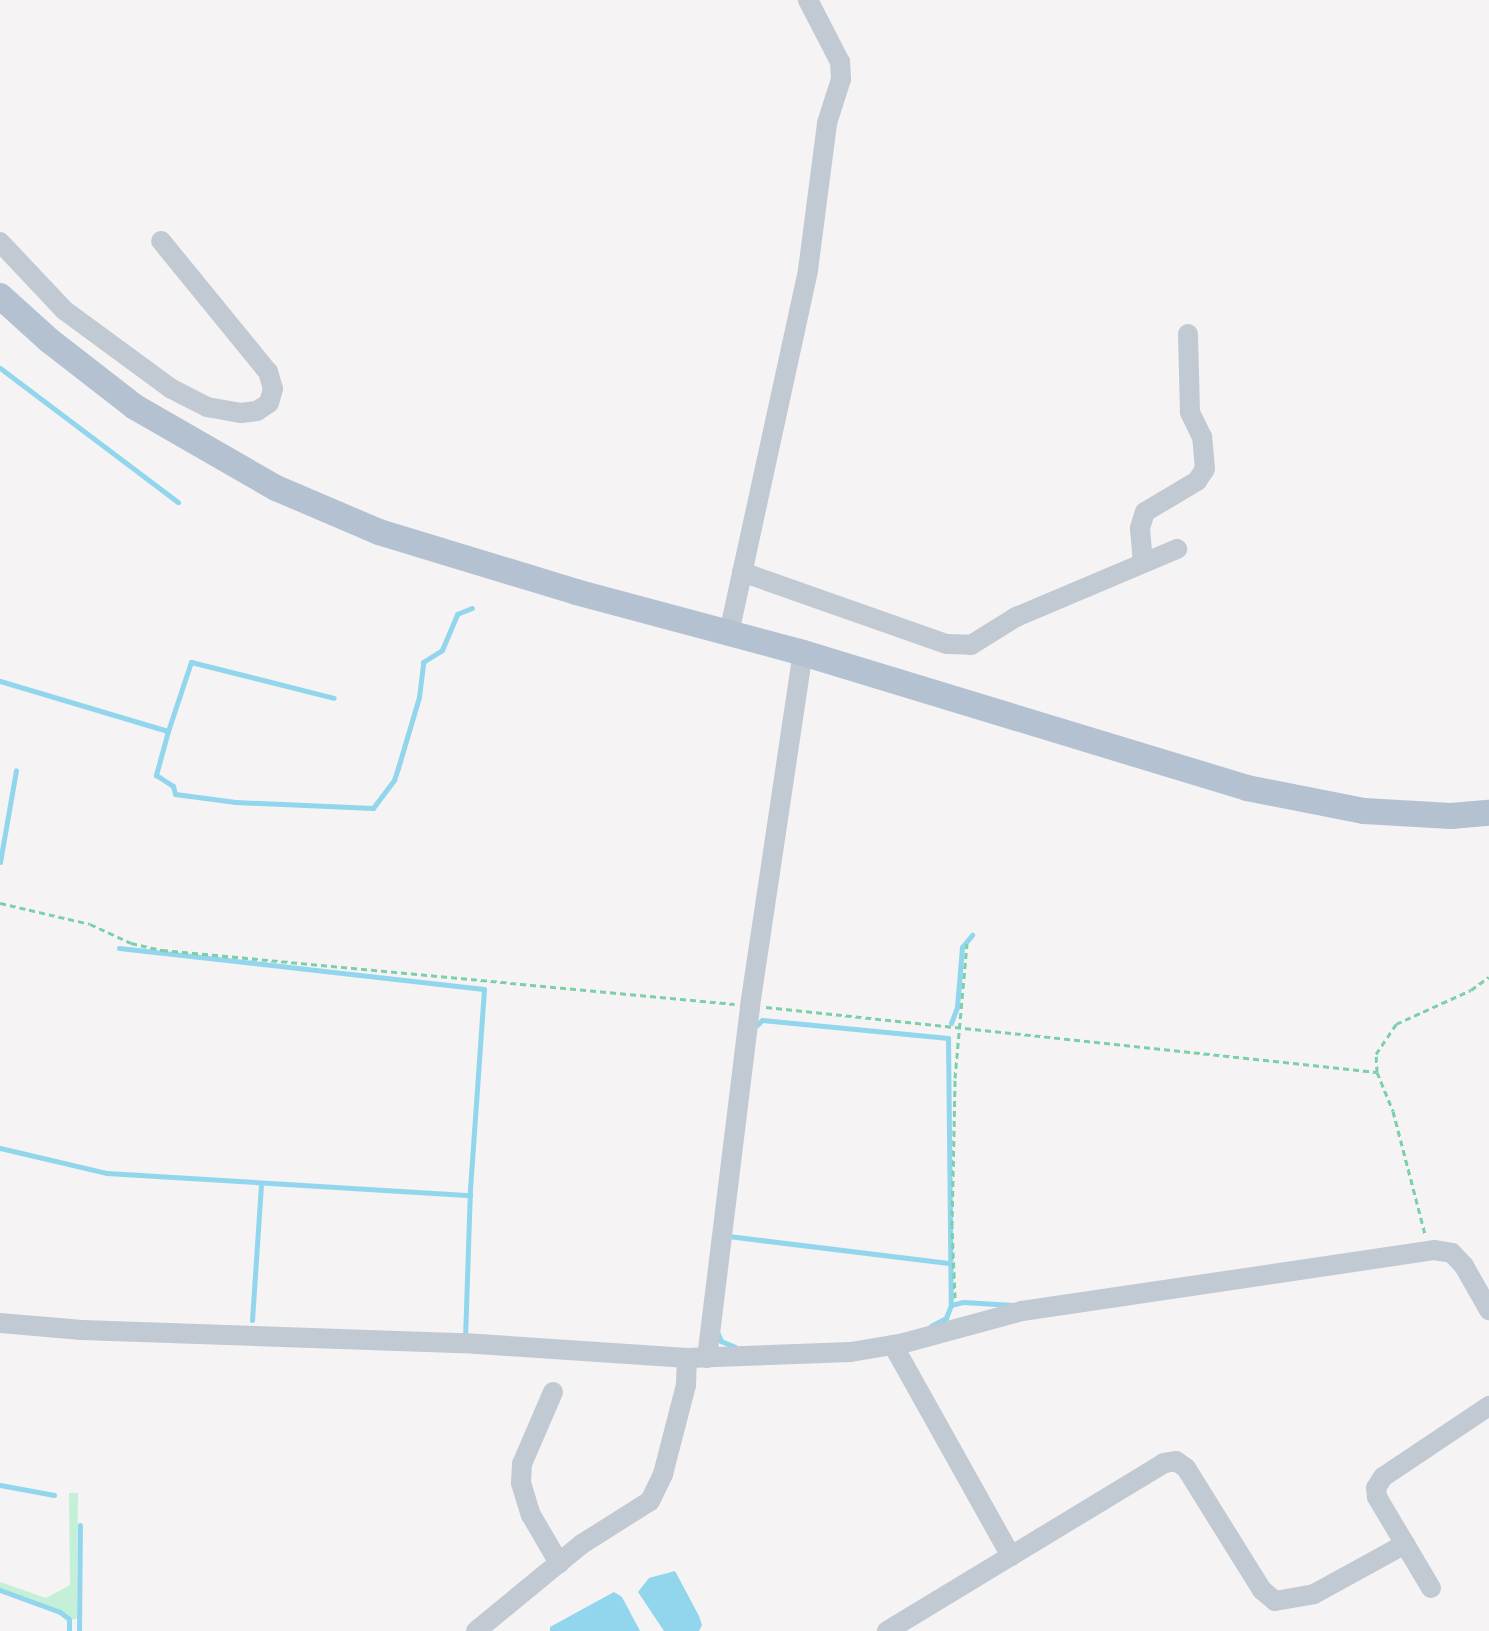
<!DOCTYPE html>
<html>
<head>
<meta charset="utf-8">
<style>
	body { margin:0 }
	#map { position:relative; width:1489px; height:1631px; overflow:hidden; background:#f5f3f3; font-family:"Public Sans",sans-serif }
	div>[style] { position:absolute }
	.green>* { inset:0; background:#c4f0d7 }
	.water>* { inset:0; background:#91d6ed }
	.stream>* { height:5px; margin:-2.5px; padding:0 2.5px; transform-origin:2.5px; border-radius:2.5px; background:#91d6ed }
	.path>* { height:3px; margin-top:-1.5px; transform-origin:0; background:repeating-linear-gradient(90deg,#7bcfa9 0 6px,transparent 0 10px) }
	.minor>* { height:20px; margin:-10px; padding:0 10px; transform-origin:10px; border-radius:10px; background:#c1c9d2 }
	.major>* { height:26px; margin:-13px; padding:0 13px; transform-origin:13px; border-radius:13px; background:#b3c1d1 }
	span { translate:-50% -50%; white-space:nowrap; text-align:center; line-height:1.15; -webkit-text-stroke:7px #fff; paint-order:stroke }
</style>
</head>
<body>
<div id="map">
	<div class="green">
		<i style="clip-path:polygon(69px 1493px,78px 1493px,77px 1618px,72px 1620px,61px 1611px,0 1589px,0 1582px,46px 1598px,70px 1585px)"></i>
	</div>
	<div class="water">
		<i style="clip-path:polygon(675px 1571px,699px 1616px,702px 1625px,699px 1631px,664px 1631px,638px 1592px,649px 1578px)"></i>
		<i style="clip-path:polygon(614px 1592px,622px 1597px,640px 1631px,550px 1631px,550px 1627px)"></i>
	</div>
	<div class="stream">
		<i style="left:0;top:368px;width:223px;rotate:37deg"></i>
		<i style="left:0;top:681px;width:175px;rotate:16.6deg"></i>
		<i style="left:168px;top:731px;width:73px;rotate:-71.6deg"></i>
		<i style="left:191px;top:662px;width:147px;rotate:14.1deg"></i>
		<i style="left:168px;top:731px;width:46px;rotate:105.3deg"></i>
		<i style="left:156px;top:775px;width:20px;rotate:33deg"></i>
		<i style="left:173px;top:786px;width:8px;rotate:76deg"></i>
		<i style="left:175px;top:794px;width:61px;rotate:7.6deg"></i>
		<i style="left:235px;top:802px;width:138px;rotate:2.5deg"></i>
		<i style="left:373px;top:808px;width:35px;rotate:-53deg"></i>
		<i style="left:394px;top:780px;width:13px;rotate:-72deg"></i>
		<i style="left:398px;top:768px;width:74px;rotate:-73.5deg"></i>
		<i style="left:419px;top:697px;width:35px;rotate:-83deg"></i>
		<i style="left:423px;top:662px;width:22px;rotate:-32deg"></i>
		<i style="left:442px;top:650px;width:39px;rotate:-67deg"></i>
		<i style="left:457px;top:614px;width:16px;rotate:-22deg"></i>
		<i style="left:0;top:862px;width:93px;rotate:-80.1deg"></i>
		<i style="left:119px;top:948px;width:367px;rotate:6.4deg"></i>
		<i style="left:484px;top:989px;width:199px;rotate:94deg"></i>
		<i style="left:470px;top:1188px;width:148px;rotate:91.9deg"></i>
		<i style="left:951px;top:1023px;width:17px;rotate:-69deg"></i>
		<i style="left:957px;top:1007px;width:60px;rotate:-85.2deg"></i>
		<i style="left:962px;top:947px;width:16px;rotate:-50deg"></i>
		<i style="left:757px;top:1025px;width:7px;rotate:-45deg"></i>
		<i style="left:762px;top:1020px;width:187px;rotate:5.5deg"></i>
		<i style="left:948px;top:1038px;width:267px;rotate:89.4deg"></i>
		<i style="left:0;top:1148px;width:110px;rotate:13.2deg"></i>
		<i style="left:107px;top:1173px;width:364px;rotate:3.5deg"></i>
		<i style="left:728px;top:1236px;width:222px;rotate:7deg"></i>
		<i style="left:252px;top:1320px;width:136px;rotate:-86.2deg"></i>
		<i style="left:931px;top:1326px;width:17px;rotate:-28deg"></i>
		<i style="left:946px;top:1318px;width:14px;rotate:-69deg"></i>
		<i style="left:951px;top:1305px;width:12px;rotate:-14deg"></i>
		<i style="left:963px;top:1302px;width:50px;rotate:3.4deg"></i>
		<i style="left:717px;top:1332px;width:10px;rotate:66deg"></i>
		<i style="left:721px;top:1341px;width:15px;rotate:23deg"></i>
		<i style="left:0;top:1485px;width:55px;rotate:10.5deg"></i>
		<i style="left:0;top:1590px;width:64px;rotate:20.1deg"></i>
		<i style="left:60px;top:1612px;width:11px;rotate:38deg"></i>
		<i style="left:69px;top:1619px;width:12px;rotate:90deg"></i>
		<i style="left:79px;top:1631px;width:106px;rotate:-89.5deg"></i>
	</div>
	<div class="path">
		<i style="left:0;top:903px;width:92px;rotate:13.1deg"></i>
		<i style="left:90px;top:924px;width:45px;rotate:24.9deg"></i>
		<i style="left:131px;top:943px;width:32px;rotate:13deg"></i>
		<i style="left:162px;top:950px;width:575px;rotate:5.39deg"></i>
		<i style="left:766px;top:1007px;width:614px;rotate:6.07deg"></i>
		<i style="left:1377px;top:1072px;width:42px;rotate:67.7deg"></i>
		<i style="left:1393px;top:1111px;width:127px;rotate:75.4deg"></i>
		<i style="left:1377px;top:1072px;width:18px;rotate:-93deg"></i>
		<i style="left:1376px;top:1054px;width:36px;rotate:-56deg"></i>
		<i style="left:1396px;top:1024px;width:82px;rotate:-24.4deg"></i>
		<i style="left:1471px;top:990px;width:22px;rotate:-36deg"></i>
		<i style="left:955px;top:1298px;width:72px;rotate:-92.4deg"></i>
		<i style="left:952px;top:1226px;width:148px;rotate:-88.8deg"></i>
		<i style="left:955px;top:1078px;width:135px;rotate:-84.9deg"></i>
	</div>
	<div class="minor">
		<i style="left:0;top:242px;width:93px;rotate:46.7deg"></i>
		<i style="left:64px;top:310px;width:132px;rotate:36.3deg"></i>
		<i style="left:170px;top:388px;width:42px;rotate:27.2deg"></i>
		<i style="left:207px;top:407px;width:35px;rotate:10deg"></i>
		<i style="left:241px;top:413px;width:16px;rotate:-7deg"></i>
		<i style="left:257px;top:411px;width:14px;rotate:-34deg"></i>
		<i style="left:269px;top:403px;width:15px;rotate:-74deg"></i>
		<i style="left:273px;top:389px;width:18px;rotate:-106deg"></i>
		<i style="left:268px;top:372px;width:169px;rotate:-129.2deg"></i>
		<i style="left:1143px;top:563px;width:35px;rotate:-95deg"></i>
		<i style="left:1140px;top:528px;width:17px;rotate:-73deg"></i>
		<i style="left:1145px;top:512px;width:61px;rotate:-30.8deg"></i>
		<i style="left:1197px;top:481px;width:14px;rotate:-56deg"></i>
		<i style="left:1205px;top:469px;width:32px;rotate:-95deg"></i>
		<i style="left:1202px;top:437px;width:28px;rotate:-116deg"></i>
		<i style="left:1190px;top:412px;width:78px;rotate:-91.5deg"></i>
		<i style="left:742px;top:572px;width:217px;rotate:19.4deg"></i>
		<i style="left:947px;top:644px;width:24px;rotate:2deg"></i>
		<i style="left:971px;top:645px;width:53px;rotate:-31.9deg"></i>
		<i style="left:1016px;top:617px;width:175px;rotate:-22.9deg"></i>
		<i style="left:729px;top:633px;width:371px;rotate:-77.7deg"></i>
		<i style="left:808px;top:270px;width:148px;rotate:-82.6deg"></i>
		<i style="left:827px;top:123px;width:46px;rotate:-72.3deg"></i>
		<i style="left:841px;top:79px;width:17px;rotate:-93deg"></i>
		<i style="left:840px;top:62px;width:70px;rotate:-117.3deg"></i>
		<i style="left:0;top:1323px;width:82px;rotate:4.9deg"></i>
		<i style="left:82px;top:1330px;width:381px;rotate:2deg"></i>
		<i style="left:463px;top:1343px;width:225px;rotate:3.8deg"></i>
		<i style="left:687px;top:1358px;width:164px;rotate:-2.1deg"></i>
		<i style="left:851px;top:1352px;width:54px;rotate:-9.6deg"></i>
		<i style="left:904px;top:1343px;width:122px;rotate:-15.2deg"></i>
		<i style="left:1022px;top:1311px;width:416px;rotate:-8.4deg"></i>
		<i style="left:1434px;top:1250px;width:18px;rotate:9deg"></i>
		<i style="left:1452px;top:1253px;width:18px;rotate:47deg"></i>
		<i style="left:1464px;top:1266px;width:51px;rotate:60.4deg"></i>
		<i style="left:893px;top:1345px;width:242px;rotate:60.8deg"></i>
		<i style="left:707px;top:1358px;width:355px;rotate:-83deg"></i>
		<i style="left:750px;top:1006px;width:357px;rotate:-81.5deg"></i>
		<i style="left:553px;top:1392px;width:78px;rotate:113.3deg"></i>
		<i style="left:522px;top:1464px;width:19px;rotate:93deg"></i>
		<i style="left:521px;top:1483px;width:34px;rotate:73deg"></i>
		<i style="left:531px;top:1515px;width:56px;rotate:59.7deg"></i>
		<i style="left:1431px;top:1588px;width:106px;rotate:-120.7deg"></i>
		<i style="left:1377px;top:1497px;width:9px;rotate:-96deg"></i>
		<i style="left:1376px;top:1488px;width:13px;rotate:-58deg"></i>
		<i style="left:1383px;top:1477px;width:128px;rotate:-33.8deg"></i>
		<i style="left:476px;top:1631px;width:137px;rotate:-39.4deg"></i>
		<i style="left:582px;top:1544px;width:80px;rotate:-32.3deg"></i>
		<i style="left:650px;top:1501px;width:30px;rotate:-64deg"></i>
		<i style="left:663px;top:1474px;width:92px;rotate:-75.5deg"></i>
		<i style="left:686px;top:1385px;width:27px;rotate:-88deg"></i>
		<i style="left:887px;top:1631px;width:324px;rotate:-31.2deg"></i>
		<i style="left:1164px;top:1463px;width:12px;rotate:-9deg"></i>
		<i style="left:1176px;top:1461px;width:12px;rotate:35deg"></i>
		<i style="left:1186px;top:1468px;width:144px;rotate:58.1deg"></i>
		<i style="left:1262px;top:1590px;width:17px;rotate:40deg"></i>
		<i style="left:1275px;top:1601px;width:40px;rotate:-10deg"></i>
		<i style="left:1314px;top:1594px;width:104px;rotate:-28.8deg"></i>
	</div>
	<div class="major">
		<i style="left:0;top:296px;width:67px;rotate:42deg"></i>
		<i style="left:50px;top:341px;width:108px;rotate:37.8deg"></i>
		<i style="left:135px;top:407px;width:163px;rotate:29.9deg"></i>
		<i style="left:276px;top:488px;width:112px;rotate:23.1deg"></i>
		<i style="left:379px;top:532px;width:206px;rotate:16.9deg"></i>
		<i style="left:576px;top:592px;width:235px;rotate:15deg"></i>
		<i style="left:803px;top:653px;width:464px;rotate:16.9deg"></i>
		<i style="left:1247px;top:788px;width:119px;rotate:11.1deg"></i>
		<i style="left:1364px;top:811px;width:87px;rotate:3.3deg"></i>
		<i style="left:1451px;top:816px;width:38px;rotate:-5deg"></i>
	</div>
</div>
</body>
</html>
